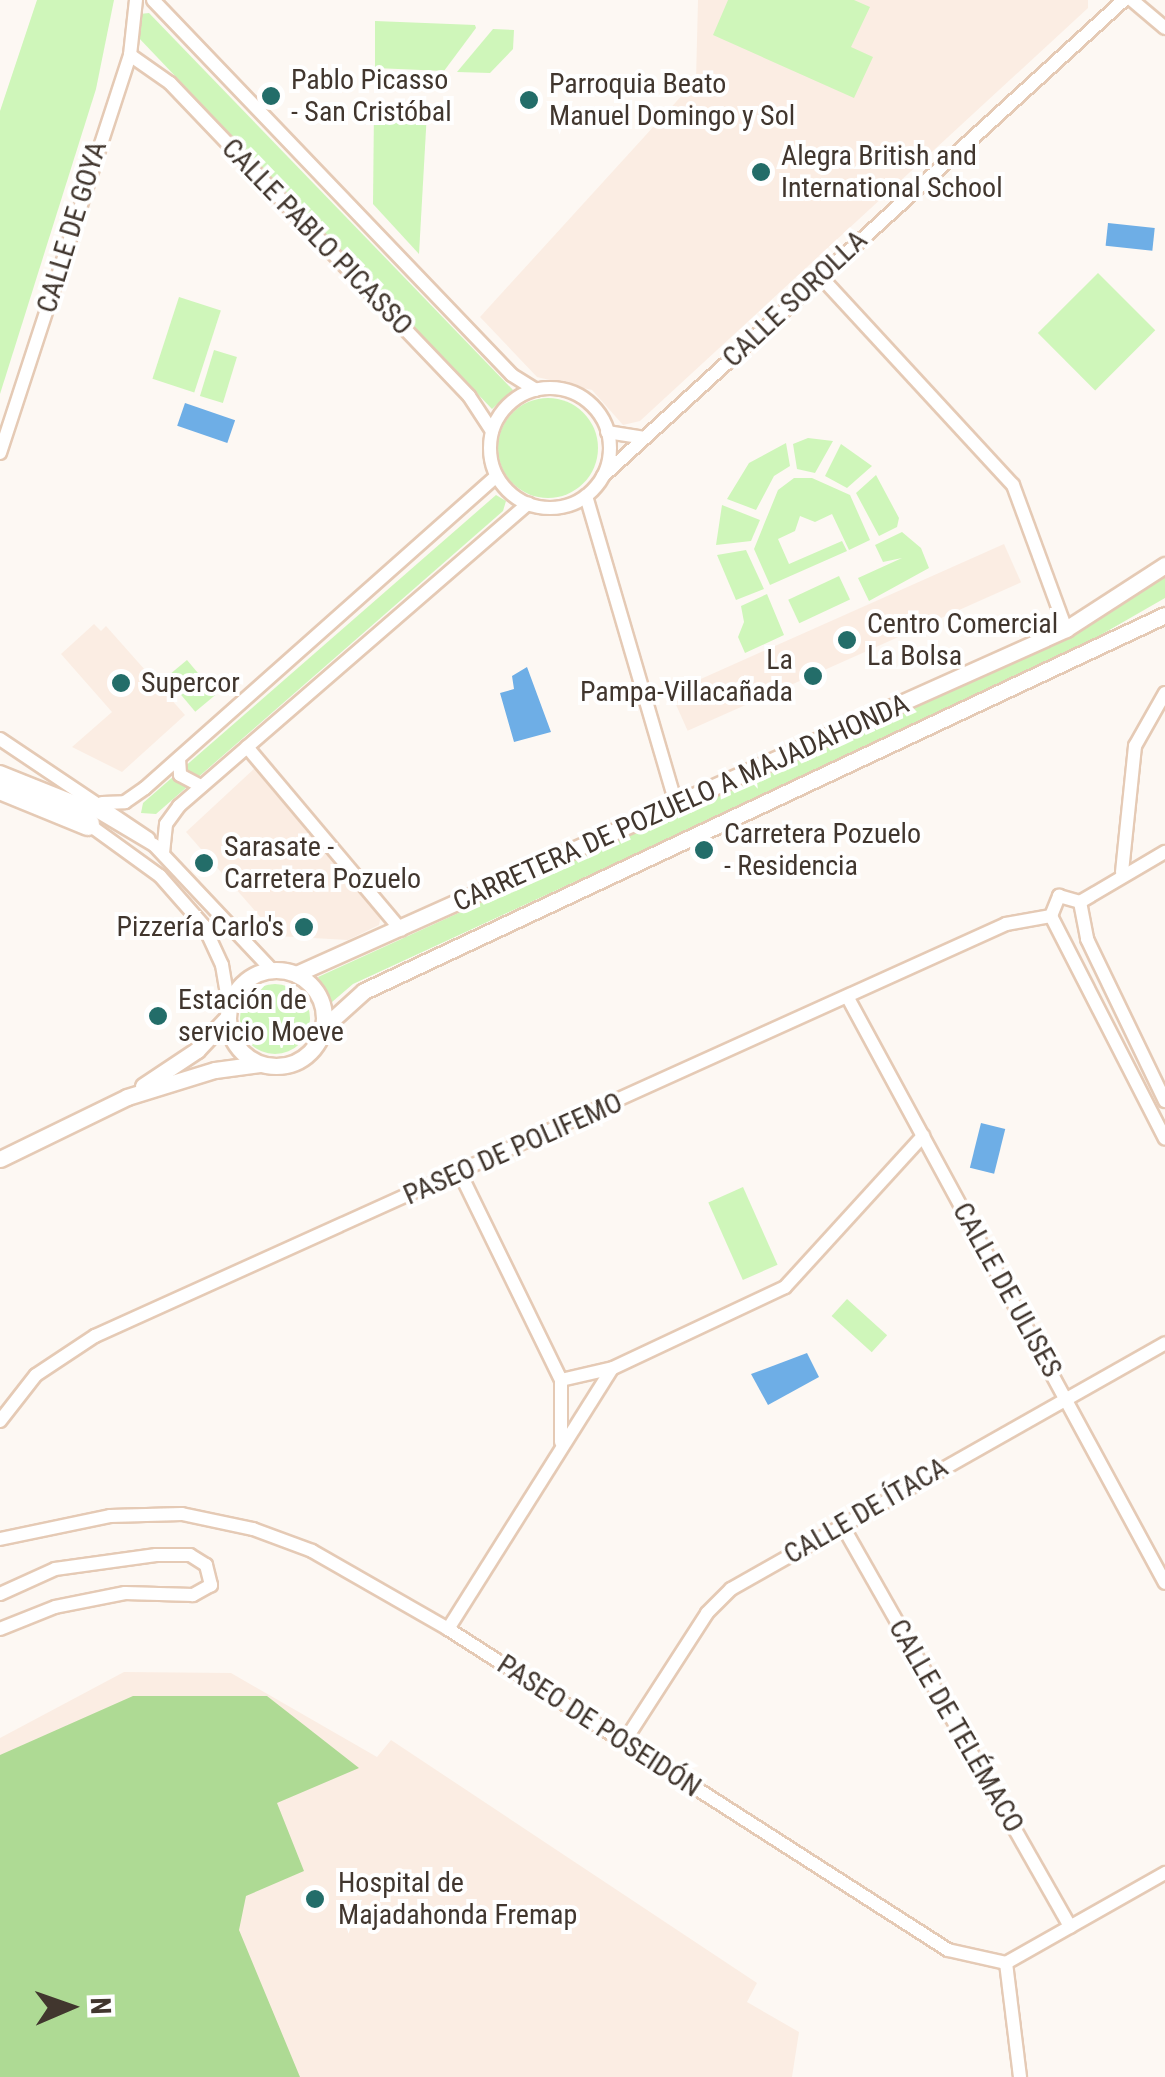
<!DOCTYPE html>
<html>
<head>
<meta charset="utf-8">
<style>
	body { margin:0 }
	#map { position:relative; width:1165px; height:2077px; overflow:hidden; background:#fdf8f3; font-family:"Roboto Condensed",sans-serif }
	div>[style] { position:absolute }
	.built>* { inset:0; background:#fbede3; transform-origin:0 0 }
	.green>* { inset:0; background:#cff6ba; transform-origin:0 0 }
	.round { border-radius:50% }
	.forest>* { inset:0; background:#aeda94 }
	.water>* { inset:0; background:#6eaee6; transform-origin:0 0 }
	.roads { filter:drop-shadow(2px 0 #e5cab5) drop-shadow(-2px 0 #e5cab5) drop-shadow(0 2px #e5cab5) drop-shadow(0 -2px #e5cab5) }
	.minor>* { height:12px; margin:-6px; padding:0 6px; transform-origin:6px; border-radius:6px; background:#fff }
	.minor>.ring { margin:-6px; padding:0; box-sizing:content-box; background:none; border:12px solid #fff; border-radius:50% }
	.tertiary>* { height:15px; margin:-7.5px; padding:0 7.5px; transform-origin:7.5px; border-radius:7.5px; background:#fff }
	.tertiary>.ring { margin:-7.5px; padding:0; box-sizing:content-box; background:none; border:15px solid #fff; border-radius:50% }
	.motorway>* { height:22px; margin:-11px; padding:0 11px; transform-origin:11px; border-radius:11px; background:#fff }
	.dots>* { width:28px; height:28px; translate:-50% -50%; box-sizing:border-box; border:5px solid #fff; border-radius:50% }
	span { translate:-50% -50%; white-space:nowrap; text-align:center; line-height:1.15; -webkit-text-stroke:8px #fff; paint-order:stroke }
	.poi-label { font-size:28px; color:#41362e }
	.left { translate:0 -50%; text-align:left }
	.right { translate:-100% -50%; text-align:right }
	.street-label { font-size:28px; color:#41362e }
	.north { position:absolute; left:20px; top:1957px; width:100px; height:100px; -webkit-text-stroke:8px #fff; paint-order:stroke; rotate:88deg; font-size:28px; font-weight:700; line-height:40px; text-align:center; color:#41362e }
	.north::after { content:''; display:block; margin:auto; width:35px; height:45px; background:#41362e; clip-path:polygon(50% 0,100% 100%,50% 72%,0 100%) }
</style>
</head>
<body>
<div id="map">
	<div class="built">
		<i style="clip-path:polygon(698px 0,1088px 0,1088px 8px,640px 421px,623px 425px,592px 390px,537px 377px,480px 317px,696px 80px)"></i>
		<i style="left:1004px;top:544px;width:42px;height:365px;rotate:66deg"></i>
		<i style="clip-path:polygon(94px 624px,101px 631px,106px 626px,185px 715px,122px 772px,72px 747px,112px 712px,61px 654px)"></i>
		<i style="clip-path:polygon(256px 767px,381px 916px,379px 925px,348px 940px,277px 936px,186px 832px)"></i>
		<i style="clip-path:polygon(124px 1672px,231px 1673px,377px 1757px,391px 1740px,757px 1983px,747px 2002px,799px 2032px,792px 2077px,0 2077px,0 1738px)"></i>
	</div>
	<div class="green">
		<i style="clip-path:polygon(37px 0,114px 0,96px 89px,0 394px,0 111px)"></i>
		<i style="clip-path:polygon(728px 0,854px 0,870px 7px,851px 47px,873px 57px,854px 98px,713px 35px)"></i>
		<i style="clip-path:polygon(149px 13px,513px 390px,492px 409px,137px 36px,140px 14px)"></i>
		<i style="clip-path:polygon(375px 21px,475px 25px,476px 28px,444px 71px,375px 68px)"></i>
		<i style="clip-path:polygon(493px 29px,514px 30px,513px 49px,490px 73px,457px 72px)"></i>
		<i style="clip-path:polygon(374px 108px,427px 112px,419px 254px,373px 204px)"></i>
		<i style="left:1098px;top:273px;width:81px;height:85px;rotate:45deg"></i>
		<i style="left:179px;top:297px;width:44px;height:86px;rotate:18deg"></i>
		<i style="left:214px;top:350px;width:24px;height:48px;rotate:17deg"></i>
		<i class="round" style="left:498px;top:398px;width:100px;height:100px"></i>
		<i style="clip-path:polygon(808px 438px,833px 441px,815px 473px,797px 469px,793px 444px)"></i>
		<i style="clip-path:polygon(786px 443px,790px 466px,774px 476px,756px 510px,727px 499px,749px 463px)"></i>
		<i style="clip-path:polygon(841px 444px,872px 466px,847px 488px,825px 476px)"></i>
		<i style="clip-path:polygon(876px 475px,899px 518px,897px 527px,879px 536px,856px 493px)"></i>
		<i style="clip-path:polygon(794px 478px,812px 478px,850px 495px,870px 540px,849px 550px,832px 514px,815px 522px,800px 516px,795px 531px,778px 539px,789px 564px,842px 541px,847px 551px,770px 585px,754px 549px,778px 490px)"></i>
		<i style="clip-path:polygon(496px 495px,506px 501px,503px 511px,156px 814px,141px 813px,143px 803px)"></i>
		<i style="clip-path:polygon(722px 505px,760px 520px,751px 541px,716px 545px)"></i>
		<i style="clip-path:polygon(902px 532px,921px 548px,929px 568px,869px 601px,858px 578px,902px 558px,883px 562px,875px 545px)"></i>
		<i style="clip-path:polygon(746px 550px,764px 589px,736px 600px,717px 555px)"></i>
		<i style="clip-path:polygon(1165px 575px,1165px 598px,1064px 656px,353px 984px,332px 1002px,318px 977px,1070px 634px)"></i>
		<i style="left:839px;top:576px;width:26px;height:56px;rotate:65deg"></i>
		<i style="clip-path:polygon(767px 594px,784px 635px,745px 653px,738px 637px,744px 622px,741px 606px)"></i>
		<i style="left:187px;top:660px;width:45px;height:27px;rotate:50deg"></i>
		<i class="round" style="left:240px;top:984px;width:70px;height:70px"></i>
		<i style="left:743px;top:1187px;width:85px;height:38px;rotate:66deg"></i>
		<i style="left:847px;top:1299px;width:54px;height:23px;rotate:42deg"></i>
	</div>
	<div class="forest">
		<i style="clip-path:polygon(133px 1696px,267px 1696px,359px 1768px,277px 1803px,304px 1871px,246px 1896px,239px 1930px,300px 2077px,0 2077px,0 1755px)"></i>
	</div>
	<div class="water">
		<i style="left:1108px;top:223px;width:47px;height:23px;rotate:6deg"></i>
		<i style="left:185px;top:403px;width:53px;height:24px;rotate:19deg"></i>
		<i style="clip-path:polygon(527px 667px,551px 732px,514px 742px,500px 693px,514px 689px,512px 676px)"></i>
		<i style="left:981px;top:1123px;width:25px;height:46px;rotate:14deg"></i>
		<i style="clip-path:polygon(807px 1353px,819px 1377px,768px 1405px,751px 1374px)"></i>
	</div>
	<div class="roads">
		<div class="minor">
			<i style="left:153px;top:0;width:519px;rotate:46.25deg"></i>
			<i style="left:512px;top:375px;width:28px;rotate:32deg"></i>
			<i style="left:1132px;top:0;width:43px;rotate:40.3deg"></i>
			<i style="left:130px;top:55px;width:49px;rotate:35deg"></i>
			<i style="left:170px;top:83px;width:433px;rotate:46.3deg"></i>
			<i style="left:469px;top:396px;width:42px;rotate:56.7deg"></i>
			<i style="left:820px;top:276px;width:284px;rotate:47.3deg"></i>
			<i style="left:1013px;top:485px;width:153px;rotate:69.8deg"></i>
			<i class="ring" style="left:490px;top:388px;width:108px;height:108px"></i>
			<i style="left:607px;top:432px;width:38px;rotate:9deg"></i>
			<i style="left:0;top:453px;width:419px;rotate:-71.9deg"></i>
			<i style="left:130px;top:55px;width:55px;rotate:-83.8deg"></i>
			<i style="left:603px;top:476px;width:706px;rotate:-42.42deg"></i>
			<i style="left:586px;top:496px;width:320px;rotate:73.7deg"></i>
			<i style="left:0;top:739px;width:179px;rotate:33.9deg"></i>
			<i style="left:247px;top:747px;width:239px;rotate:49.9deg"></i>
			<i style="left:179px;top:759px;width:16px;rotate:86deg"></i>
			<i style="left:180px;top:775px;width:24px;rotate:28deg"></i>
			<i style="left:0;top:772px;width:105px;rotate:21.9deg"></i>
			<i style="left:97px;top:811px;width:66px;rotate:30.8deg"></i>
			<i style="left:154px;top:845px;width:170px;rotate:46.7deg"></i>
			<i style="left:102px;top:803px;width:23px;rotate:-2deg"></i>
			<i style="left:125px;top:802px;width:24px;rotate:-35deg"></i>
			<i style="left:145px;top:788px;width:470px;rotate:-41.6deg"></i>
			<i style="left:84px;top:821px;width:94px;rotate:35.9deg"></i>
			<i style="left:160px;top:876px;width:67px;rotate:48.7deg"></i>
			<i style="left:204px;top:926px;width:43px;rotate:65.2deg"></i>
			<i style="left:222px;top:965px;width:42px;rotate:80.3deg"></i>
			<i style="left:163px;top:853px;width:29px;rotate:-84deg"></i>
			<i style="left:166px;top:824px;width:22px;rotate:-54deg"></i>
			<i style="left:179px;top:806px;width:462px;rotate:-40.9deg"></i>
			<i style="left:1122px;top:872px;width:127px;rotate:-84.1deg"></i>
			<i style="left:1135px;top:746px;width:61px;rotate:-60.5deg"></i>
			<i style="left:1080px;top:902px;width:38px;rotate:79deg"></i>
			<i style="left:1087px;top:939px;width:180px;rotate:64.3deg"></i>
			<i style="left:1080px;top:902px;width:99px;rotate:-30.5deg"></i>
			<i style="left:1051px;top:916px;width:250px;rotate:62.9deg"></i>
			<i style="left:1051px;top:916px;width:22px;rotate:-68deg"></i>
			<i style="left:1059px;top:896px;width:22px;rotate:16deg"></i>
			<i style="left:848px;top:998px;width:665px;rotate:61.55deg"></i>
			<i style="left:460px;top:1173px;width:230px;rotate:64deg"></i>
			<i style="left:561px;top:1380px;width:62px;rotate:90deg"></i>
			<i style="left:561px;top:1380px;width:53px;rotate:-13deg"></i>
			<i style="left:613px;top:1368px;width:190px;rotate:-25.2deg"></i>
			<i style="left:785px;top:1287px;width:205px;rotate:-47.6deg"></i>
			<i style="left:0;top:1421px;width:58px;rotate:-52deg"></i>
			<i style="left:36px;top:1375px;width:71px;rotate:-33.5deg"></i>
			<i style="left:95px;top:1336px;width:1000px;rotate:-24.33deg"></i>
			<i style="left:1006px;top:924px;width:46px;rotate:-10.1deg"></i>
			<i style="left:842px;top:1525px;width:462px;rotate:60.4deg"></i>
			<i style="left:0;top:1539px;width:112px;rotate:-11.8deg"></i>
			<i style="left:110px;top:1516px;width:72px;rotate:-1.6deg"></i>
			<i style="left:182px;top:1514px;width:73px;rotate:11.9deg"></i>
			<i style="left:253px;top:1529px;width:63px;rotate:20.4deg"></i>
			<i style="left:312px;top:1551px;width:157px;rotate:29.8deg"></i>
			<i style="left:448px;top:1629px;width:594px;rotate:32.7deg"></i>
			<i style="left:948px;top:1950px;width:59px;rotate:12.6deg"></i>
			<i style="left:1006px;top:1963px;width:183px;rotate:-29.5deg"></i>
			<i style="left:0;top:1594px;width:60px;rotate:-24.4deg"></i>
			<i style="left:55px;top:1569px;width:102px;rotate:-7.9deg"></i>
			<i style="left:156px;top:1555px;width:34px"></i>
			<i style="left:190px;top:1555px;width:19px;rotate:32deg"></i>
			<i style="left:206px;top:1565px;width:21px;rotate:76deg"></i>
			<i style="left:211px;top:1585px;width:21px;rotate:151deg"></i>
			<i style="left:193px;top:1595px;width:68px;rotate:-178.3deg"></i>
			<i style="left:125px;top:1593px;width:71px;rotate:168.7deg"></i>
			<i style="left:55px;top:1607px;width:59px;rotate:158.2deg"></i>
			<i style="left:448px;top:1629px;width:307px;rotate:-57.8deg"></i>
			<i style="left:624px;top:1742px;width:153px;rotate:-57.2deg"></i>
			<i style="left:707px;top:1613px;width:34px;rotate:-45deg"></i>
			<i style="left:731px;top:1589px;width:499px;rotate:-29.5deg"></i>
			<i style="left:1006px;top:1963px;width:115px;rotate:83deg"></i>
		</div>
		<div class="tertiary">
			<i class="ring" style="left:228px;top:970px;width:81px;height:81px"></i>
			<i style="left:296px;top:974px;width:844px;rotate:-24.13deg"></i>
			<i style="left:1066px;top:629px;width:118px;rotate:-32.9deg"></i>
			<i style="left:323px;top:1028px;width:55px;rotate:-42.1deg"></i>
			<i style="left:364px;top:991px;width:885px;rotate:-25.15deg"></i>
			<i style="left:143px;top:1086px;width:65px;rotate:-33.7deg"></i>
			<i style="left:197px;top:1050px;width:44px;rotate:-46.8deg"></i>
			<i style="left:0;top:1159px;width:141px;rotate:-26deg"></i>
			<i style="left:127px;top:1097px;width:92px;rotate:-17.1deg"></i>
			<i style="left:215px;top:1070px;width:45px;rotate:-7.6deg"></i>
		</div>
		<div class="motorway">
			<i style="left:0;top:788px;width:95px;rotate:22.2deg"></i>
		</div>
	</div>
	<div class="dots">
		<i style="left:271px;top:96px;background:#236d69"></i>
		<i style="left:529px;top:100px;background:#236d69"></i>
		<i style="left:761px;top:172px;background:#236d69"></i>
		<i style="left:847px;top:640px;background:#236d69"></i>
		<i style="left:813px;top:676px;background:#236d69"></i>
		<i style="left:121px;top:683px;background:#236d69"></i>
		<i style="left:704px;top:850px;background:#236d69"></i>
		<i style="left:204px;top:863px;background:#236d69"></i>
		<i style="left:304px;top:927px;background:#236d69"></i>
		<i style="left:158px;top:1016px;background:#236d69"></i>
		<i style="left:315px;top:1899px;background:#236d69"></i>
	</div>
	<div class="poi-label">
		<span class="left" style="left:291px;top:96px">Pablo Picasso<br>- San Cristóbal</span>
		<span class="left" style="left:549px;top:100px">Parroquia Beato<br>Manuel Domingo y Sol</span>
		<span class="left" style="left:781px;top:172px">Alegra British and<br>International School</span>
		<span class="left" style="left:867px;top:640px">Centro Comercial<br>La Bolsa</span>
		<span class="right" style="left:793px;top:676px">La<br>Pampa-Villacañada</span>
		<span class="left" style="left:141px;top:683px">Supercor</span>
		<span class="left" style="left:724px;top:850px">Carretera Pozuelo<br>- Residencia</span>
		<span class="left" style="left:224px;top:863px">Sarasate -<br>Carretera Pozuelo</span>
		<span class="right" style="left:284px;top:927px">Pizzería Carlo's</span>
		<span class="left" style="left:178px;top:1016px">Estación de<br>servicio Moeve</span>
		<span class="left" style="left:338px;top:1899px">Hospital de<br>Majadahonda Fremap</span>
	</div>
	<div class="street-label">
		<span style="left:72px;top:227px;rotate:-73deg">CALLE DE GOYA</span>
		<span style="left:317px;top:237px;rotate:46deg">CALLE PABLO PICASSO</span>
		<span style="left:795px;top:299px;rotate:-43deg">CALLE SOROLLA</span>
		<span style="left:681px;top:803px;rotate:-24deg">CARRETERA DE POZUELO A MAJADAHONDA</span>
		<span style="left:513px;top:1149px;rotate:-24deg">PASEO DE POLIFEMO</span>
		<span style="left:1007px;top:1290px;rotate:61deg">CALLE DE ULISES</span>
		<span style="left:866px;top:1511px;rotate:-30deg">CALLE DE ÍTACA</span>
		<span style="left:599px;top:1726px;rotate:33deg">PASEO DE POSEIDÓN</span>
		<span style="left:956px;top:1726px;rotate:60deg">CALLE DE TELÉMACO</span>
	</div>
	<div class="north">N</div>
</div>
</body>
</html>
